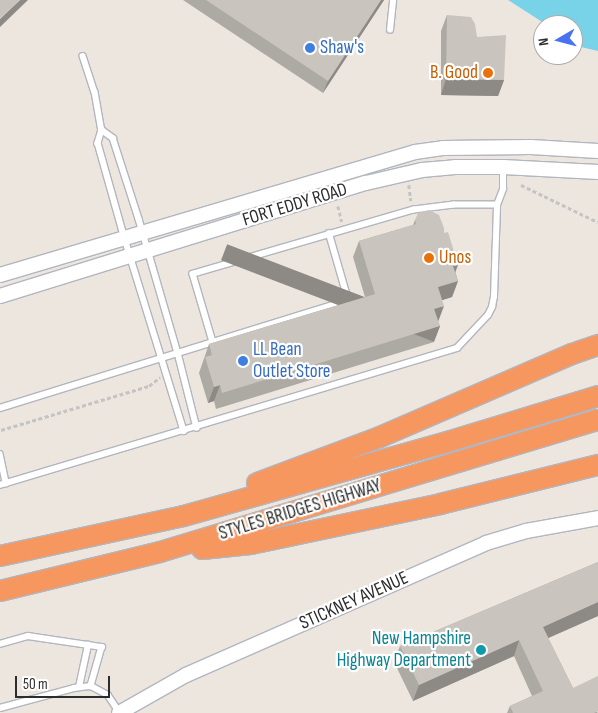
<!DOCTYPE html>
<html>
<head>
<meta charset="utf-8">
<style>
	body { margin:0 }
	#map { position:relative; width:598px; height:713px; overflow:hidden; background:#ede6df; font-family:"Sofia Sans Condensed",sans-serif }
	div>[style] { position:absolute }
	.water>* { inset:0; background:#78d3e9 }
	.path>* { height:2.5px; margin-top:-1.25px; transform-origin:0; background:repeating-linear-gradient(90deg,#c4c4c4 0 4px,transparent 0 6.5px) }
	.roads { filter:drop-shadow(1px 0 #b2b6bf) drop-shadow(-1px 0 #b2b6bf) drop-shadow(0 1px #b2b6bf) drop-shadow(0 -1px #b2b6bf) }
	.service>* { height:5.5px; margin:-2.75px; padding:0 2.75px; transform-origin:2.75px; border-radius:2.75px; background:#fff }
	.tertiary>* { height:14px; margin:-7px; padding:0 7px; transform-origin:7px; border-radius:7px; background:#fff }
	.motorway>* { height:20px; margin:-10px; padding:0 10px; transform-origin:10px; border-radius:10px; background:#f79760 }
	.wall>* { inset:0; background:#ada9a3 }
	.shaded-wall>* { inset:0; background:#8d8984; transform-origin:0 0 }
	.building>* { inset:0; background:#c9c4bd }
	.dots>* { width:14px; height:14px; translate:-50% -50%; box-sizing:border-box; border:2px solid #fff; border-radius:50% }
	span { translate:-50% -50%; white-space:nowrap; text-align:center; line-height:1.15; -webkit-text-stroke:4.5px #fff; paint-order:stroke }
	.shop-label { font-size:19px; color:#366cbe }
	.left { translate:0 -50%; text-align:left }
	.food-label { font-size:19px; color:#c56008 }
	.right { translate:-100% -50%; text-align:right }
	.street-label { font-size:19px; color:#2c2c2c }
	.culture-label { font-size:19px; color:#0d838f }
	.north { position:absolute; left:533px; top:15px; width:50px; height:50px; box-sizing:border-box; background:#fff; border:1px solid #ababab; border-radius:50%; rotate:262deg; font-size:14px; font-weight:700; line-height:20px; text-align:center; color:#2c2c2c }
	.north::after { content:''; display:block; margin:auto; width:18px; height:22px; background:#4772f2; clip-path:polygon(50% 0,100% 100%,50% 72%,0 100%) }
	.scale { position:absolute; left:15px; top:676px; width:95px; height:22px; box-sizing:border-box; border:2px solid #2c2c2c; border-top:0; padding-left:6px; font-size:15px; line-height:18px; white-space:nowrap; color:#2c2c2c; -webkit-text-stroke:4px #fff; paint-order:stroke }
</style>
</head>
<body>
<div id="map">
	<div class="water">
		<i style="clip-path:polygon(508px 0,598px 0,598px 51px,581px 47px,573px 42px,573px 25px,547px 25px)"></i>
	</div>
	<div class="path">
		<i style="left:409px;top:185px;width:16px;rotate:83deg"></i>
		<i style="left:521px;top:185px;width:85px;rotate:25.7deg"></i>
		<i style="left:338px;top:206px;width:16px;rotate:76deg"></i>
		<i style="left:1px;top:430px;width:154px;rotate:-16.6deg"></i>
		<i style="left:149px;top:386px;width:14px;rotate:-39deg"></i>
	</div>
	<div class="roads">
		<div class="service">
			<i style="left:390px;top:30px;width:30px;rotate:-84deg"></i>
			<i style="left:83px;top:56px;width:38px;rotate:72deg"></i>
			<i style="left:95px;top:92px;width:39px;rotate:80deg"></i>
			<i style="left:102px;top:130px;width:14px;rotate:107deg"></i>
			<i style="left:98px;top:143px;width:100px;rotate:74.3deg"></i>
			<i style="left:125px;top:239px;width:201px;rotate:72.9deg"></i>
			<i style="left:102px;top:130px;width:14px;rotate:36deg"></i>
			<i style="left:113px;top:138px;width:85px;rotate:72.2deg"></i>
			<i style="left:139px;top:219px;width:140px;rotate:73.8deg"></i>
			<i style="left:178px;top:353px;width:77px;rotate:75.8deg"></i>
			<i style="left:497px;top:205px;width:17px;rotate:-69deg"></i>
			<i style="left:503px;top:189px;width:21px;rotate:-90deg"></i>
			<i style="left:0;top:408px;width:364px;rotate:-17.2deg"></i>
			<i style="left:348px;top:300px;width:69px;rotate:-106.1deg"></i>
			<i style="left:0;top:454px;width:30px;rotate:78deg"></i>
			<i style="left:0;top:485px;width:477px;rotate:-16.7deg"></i>
			<i style="left:457px;top:348px;width:45px;rotate:-46.8deg"></i>
			<i style="left:488px;top:315px;width:9px;rotate:-63deg"></i>
			<i style="left:492px;top:307px;width:10px;rotate:-79deg"></i>
			<i style="left:494px;top:297px;width:92px;rotate:-88.1deg"></i>
			<i style="left:497px;top:205px;width:43px;rotate:180deg"></i>
			<i style="left:454px;top:205px;width:40px;rotate:172.9deg"></i>
			<i style="left:414px;top:210px;width:230px;rotate:163.8deg"></i>
			<i style="left:193px;top:274px;width:71px;rotate:73.6deg"></i>
			<i style="left:0;top:644px;width:29px;rotate:-16deg"></i>
			<i style="left:28px;top:636px;width:75px;rotate:8.5deg"></i>
			<i style="left:102px;top:647px;width:41px;rotate:105.8deg"></i>
			<i style="left:79px;top:687px;width:43px;rotate:-77.9deg"></i>
			<i style="left:0;top:708px;width:77px;rotate:-15.1deg"></i>
			<i style="left:74px;top:688px;width:17px;rotate:-7deg"></i>
			<i style="left:91px;top:686px;width:19px;rotate:28deg"></i>
			<i style="left:108px;top:695px;width:22px;rotate:56deg"></i>
		</div>
		<div class="tertiary">
			<i style="left:0;top:275px;width:433px;rotate:-16.5deg"></i>
			<i style="left:415px;top:152px;width:28px;rotate:-8deg"></i>
			<i style="left:443px;top:148px;width:88px;rotate:-0.7deg"></i>
			<i style="left:531px;top:147px;width:67px;rotate:3.4deg"></i>
			<i style="left:0;top:296px;width:383px;rotate:-17.2deg"></i>
			<i style="left:366px;top:183px;width:57px;rotate:-13.1deg"></i>
			<i style="left:422px;top:170px;width:33px;rotate:-5deg"></i>
			<i style="left:455px;top:167px;width:48px"></i>
			<i style="left:503px;top:167px;width:95px;rotate:3deg"></i>
			<i style="left:119px;top:713px;width:77px;rotate:-29.6deg"></i>
			<i style="left:186px;top:675px;width:328px;rotate:-23.7deg"></i>
			<i style="left:486px;top:543px;width:42px;rotate:-16.7deg"></i>
			<i style="left:526px;top:531px;width:73px;rotate:-10.2deg"></i>
		</div>
		<div class="motorway">
			<i style="left:257px;top:483px;width:131px;rotate:-20.5deg"></i>
			<i style="left:380px;top:437px;width:209px;rotate:-23.4deg"></i>
			<i style="left:572px;top:354px;width:28px;rotate:-19deg"></i>
			<i style="left:202px;top:549px;width:49px;rotate:-5.8deg"></i>
			<i style="left:251px;top:544px;width:193px;rotate:-11.9deg"></i>
			<i style="left:440px;top:504px;width:163px;rotate:-13.9deg"></i>
			<i style="left:0;top:556px;width:188px;rotate:-12.3deg"></i>
			<i style="left:184px;top:516px;width:273px;rotate:-15.7deg"></i>
			<i style="left:447px;top:442px;width:158px;rotate:-16.9deg"></i>
			<i style="left:0;top:591px;width:165px;rotate:-13.7deg"></i>
			<i style="left:160px;top:552px;width:457px;rotate:-16.8deg"></i>
		</div>
	</div>
	<div class="wall">
		<i style="clip-path:polygon(183px 0,384px 0,323px 93px)"></i>
		<i style="clip-path:polygon(447px 15px,477px 37px,504px 80px,498px 96px,441px 95px,441px 31px)"></i>
		<i style="clip-path:polygon(415px 220px,444px 233px,458px 281px,452px 297px,442px 300px,438px 322px,440px 326px,434px 342px,216px 409px,214px 401px,208px 403px,199px 373px,209px 344px,365px 297px,353px 257px,359px 241px,413px 225px)"></i>
		<i style="clip-path:polygon(598px 562px,598px 616px,548px 638px,573px 688px,598px 713px,507px 713px,510px 706px,532px 696px,514px 656px,413px 701px,394px 662px,400px 646px)"></i>
	</div>
	<div class="shaded-wall">
		<i style="clip-path:polygon(20px 0,28px 0,0 27px,0 19px)"></i>
		<i style="clip-path:polygon(381px 0,384px 0,323px 93px,328px 81px)"></i>
		<i style="clip-path:polygon(446px 79px,504px 80px,498px 96px,441px 95px)"></i>
		<i style="clip-path:polygon(458px 265px,452px 281px,453px 266px)"></i>
		<i style="clip-path:polygon(458px 281px,452px 297px,433px 303px,438px 287px)"></i>
		<i style="clip-path:polygon(444px 306px,438px 322px,434px 309px)"></i>
		<i style="left:440px;top:326px;width:17px;height:228px;rotate:111deg"></i>
		<i style="clip-path:polygon(220px 385px,214px 401px,208px 403px,214px 387px)"></i>
		<i style="clip-path:polygon(598px 602px,598px 616px,537px 643px,543px 627px)"></i>
		<i style="clip-path:polygon(519px 640px,514px 656px,413px 701px,419px 685px)"></i>
	</div>
	<div class="building">
		<i style="clip-path:polygon(0 0,20px 0,0 19px)"></i>
		<i style="clip-path:polygon(206px 0,381px 0,328px 81px)"></i>
		<i style="clip-path:polygon(447px 15px,471px 17px,475px 24px,477px 37px,506px 35px,504px 80px,446px 79px)"></i>
		<i style="clip-path:polygon(429px 210px,439px 215px,444px 228px,444px 233px,448px 232px,458px 265px,453px 266px,458px 281px,438px 287px,444px 306px,434px 309px,440px 326px,222px 393px,220px 385px,214px 387px,205px 357px,212px 355px,209px 344px,375px 294px,359px 241px,416px 224px,415px 220px,418px 213px)"></i>
		<i style="clip-path:polygon(598px 562px,598px 602px,543px 627px,573px 688px,598px 676px,598px 711px,594px 713px,513px 713px,510px 706px,543px 691px,519px 640px,419px 685px,400px 646px)"></i>
	</div>
	<div class="dots">
		<i style="left:310px;top:48px;background:#3f7fe0"></i>
		<i style="left:488px;top:73px;background:#e8710a"></i>
		<i style="left:429px;top:258px;background:#e8710a"></i>
		<i style="left:243px;top:361px;background:#3f7fe0"></i>
		<i style="left:481px;top:650px;background:#0f9aa8"></i>
	</div>
	<div class="shop-label">
		<span class="left" style="left:320px;top:48px">Shaw's</span>
		<span class="left" style="left:253px;top:361px">LL Bean<br>Outlet Store</span>
	</div>
	<div class="food-label">
		<span class="right" style="left:478px;top:73px">B. Good</span>
		<span class="left" style="left:439px;top:258px">Unos</span>
	</div>
	<div class="street-label">
		<span style="left:295px;top:205px;rotate:-17deg">FORT EDDY ROAD</span>
		<span style="left:300px;top:510px;rotate:-17deg">STYLES BRIDGES HIGHWAY</span>
		<span style="left:354px;top:601px;rotate:-24deg">STICKNEY AVENUE</span>
	</div>
	<div class="culture-label">
		<span class="right" style="left:471px;top:650px">New Hampshire<br>Highway Department</span>
	</div>
	<div class="north">N</div>
	<div class="scale">50 m</div>
</div>
</body>
</html>
